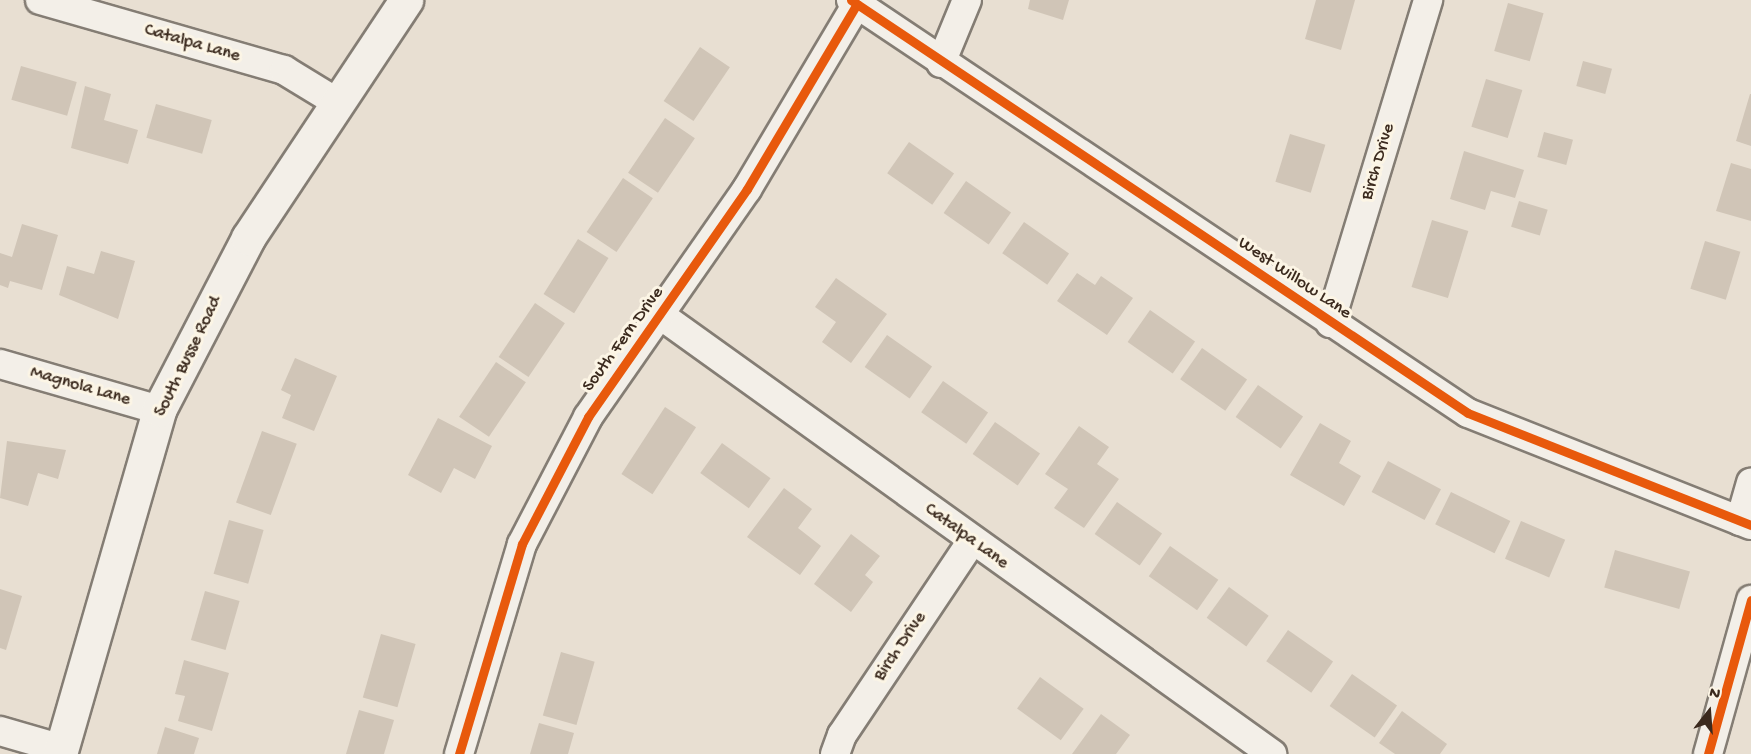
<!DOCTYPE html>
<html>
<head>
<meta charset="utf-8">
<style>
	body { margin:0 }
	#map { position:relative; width:1751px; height:754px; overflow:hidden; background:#e8dfd2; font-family:"Gochi Hand",sans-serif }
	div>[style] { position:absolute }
	.building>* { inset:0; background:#d0c5b7; transform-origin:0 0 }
	.roads { filter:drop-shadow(2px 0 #847d74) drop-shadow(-2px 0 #847d74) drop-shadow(0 2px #847d74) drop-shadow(0 -2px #847d74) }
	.street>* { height:28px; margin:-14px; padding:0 14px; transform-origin:14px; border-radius:14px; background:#f3efe8 }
	.secondary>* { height:33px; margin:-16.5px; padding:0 16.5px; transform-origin:16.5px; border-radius:16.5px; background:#f3efe8 }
	.cycleway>* { height:9px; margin:-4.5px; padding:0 4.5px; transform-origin:4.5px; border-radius:4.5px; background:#e8590c }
	span { translate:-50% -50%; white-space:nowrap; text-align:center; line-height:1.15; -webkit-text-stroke:6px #fcf5e5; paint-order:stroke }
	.street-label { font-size:18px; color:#3b2a1e }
	.north { position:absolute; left:1679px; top:682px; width:60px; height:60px; -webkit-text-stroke:4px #fcf5e5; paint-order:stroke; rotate:17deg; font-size:16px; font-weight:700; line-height:24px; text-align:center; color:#3b2a1e }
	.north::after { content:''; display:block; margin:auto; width:21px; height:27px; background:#3b2a1e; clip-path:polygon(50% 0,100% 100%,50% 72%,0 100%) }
</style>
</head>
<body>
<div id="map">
	<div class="building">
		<i style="clip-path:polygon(1030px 0,1069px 0,1063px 20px,1028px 9px)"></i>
		<i style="clip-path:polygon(1316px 0,1355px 0,1341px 50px,1305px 39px)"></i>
		<i style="left:1508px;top:3px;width:37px;height:50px;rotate:16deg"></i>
		<i style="left:700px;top:47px;width:36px;height:65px;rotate:34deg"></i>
		<i style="left:1583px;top:61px;width:30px;height:26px;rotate:15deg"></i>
		<i style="left:21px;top:66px;width:58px;height:35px;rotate:16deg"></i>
		<i style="left:1486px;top:79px;width:38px;height:50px;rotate:17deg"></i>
		<i style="clip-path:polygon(85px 86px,111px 94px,104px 120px,138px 130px,128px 164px,71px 148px)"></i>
		<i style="clip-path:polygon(1750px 94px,1751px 94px,1751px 146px,1736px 141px)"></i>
		<i style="left:156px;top:104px;width:58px;height:35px;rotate:16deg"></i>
		<i style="left:665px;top:118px;width:36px;height:66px;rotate:34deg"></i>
		<i style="left:1544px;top:132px;width:30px;height:26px;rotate:15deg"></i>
		<i style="left:1290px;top:134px;width:37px;height:50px;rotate:17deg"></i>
		<i style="left:909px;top:142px;width:55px;height:38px;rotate:35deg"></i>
		<i style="clip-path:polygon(1464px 151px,1524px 170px,1515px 198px,1491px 191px,1485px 210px,1450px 199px)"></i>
		<i style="clip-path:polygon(1731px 163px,1751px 169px,1751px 221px,1716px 211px)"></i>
		<i style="left:623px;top:178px;width:36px;height:65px;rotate:34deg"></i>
		<i style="left:966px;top:181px;width:55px;height:39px;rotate:35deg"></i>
		<i style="left:1519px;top:201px;width:30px;height:27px;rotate:17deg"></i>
		<i style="left:1432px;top:220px;width:38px;height:70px;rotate:17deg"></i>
		<i style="left:1024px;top:222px;width:55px;height:38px;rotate:35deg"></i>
		<i style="clip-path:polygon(22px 224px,58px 235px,42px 290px,10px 281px,8px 288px,0 285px,0 253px,12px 257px)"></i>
		<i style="left:578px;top:239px;width:36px;height:65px;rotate:32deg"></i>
		<i style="left:1705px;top:241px;width:37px;height:50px;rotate:17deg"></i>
		<i style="clip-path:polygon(101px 251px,135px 261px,118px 319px,59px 295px,67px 266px,94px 274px)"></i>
		<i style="clip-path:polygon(1077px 273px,1095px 285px,1101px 276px,1133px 298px,1107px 335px,1057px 301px)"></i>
		<i style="clip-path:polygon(836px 278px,887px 314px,851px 363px,822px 342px,836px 322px,815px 307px)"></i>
		<i style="left:535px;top:303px;width:36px;height:65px;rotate:34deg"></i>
		<i style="left:1150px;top:310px;width:55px;height:39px;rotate:35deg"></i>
		<i style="left:887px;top:335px;width:55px;height:39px;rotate:35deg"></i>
		<i style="left:1202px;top:348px;width:55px;height:38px;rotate:35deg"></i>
		<i style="clip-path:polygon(295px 358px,337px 376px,314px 431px,282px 418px,291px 395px,281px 390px)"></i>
		<i style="left:496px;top:362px;width:36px;height:66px;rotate:34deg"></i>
		<i style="left:943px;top:381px;width:55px;height:38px;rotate:35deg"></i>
		<i style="left:1258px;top:385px;width:55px;height:39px;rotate:35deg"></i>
		<i style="left:665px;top:407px;width:37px;height:80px;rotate:33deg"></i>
		<i style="clip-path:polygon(438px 418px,492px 446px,475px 479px,454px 468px,441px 493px,408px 475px)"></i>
		<i style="left:995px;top:422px;width:55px;height:39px;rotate:35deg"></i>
		<i style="clip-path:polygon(1320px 423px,1351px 441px,1339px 463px,1361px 476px,1344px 506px,1290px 475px)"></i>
		<i style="clip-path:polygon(1079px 426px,1109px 447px,1097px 464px,1119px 479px,1084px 528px,1054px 508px,1068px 489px,1045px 474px)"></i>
		<i style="left:262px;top:431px;width:37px;height:76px;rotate:20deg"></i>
		<i style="clip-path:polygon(7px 441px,66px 450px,58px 479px,38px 473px,28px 506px,0 498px)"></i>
		<i style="left:722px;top:443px;width:60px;height:37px;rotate:36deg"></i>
		<i style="left:1388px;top:461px;width:60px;height:35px;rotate:28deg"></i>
		<i style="clip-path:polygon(784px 488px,812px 509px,798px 528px,821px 546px,800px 575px,747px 537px)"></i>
		<i style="left:1451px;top:492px;width:66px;height:36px;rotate:26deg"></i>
		<i style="left:1117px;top:502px;width:55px;height:39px;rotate:35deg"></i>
		<i style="left:229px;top:520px;width:36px;height:56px;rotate:16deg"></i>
		<i style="left:1521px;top:521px;width:48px;height:41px;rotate:23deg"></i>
		<i style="clip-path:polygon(851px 534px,880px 556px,865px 575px,873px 582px,851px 612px,814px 584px)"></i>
		<i style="left:1170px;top:546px;width:59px;height:37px;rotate:35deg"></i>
		<i style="left:1615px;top:550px;width:78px;height:39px;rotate:16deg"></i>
		<i style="left:1229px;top:587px;width:49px;height:38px;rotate:36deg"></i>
		<i style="clip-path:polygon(0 589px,22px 596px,6px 650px,0 648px)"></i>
		<i style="left:205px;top:591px;width:36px;height:51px;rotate:16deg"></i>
		<i style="left:1288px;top:630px;width:55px;height:38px;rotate:35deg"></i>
		<i style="left:381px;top:634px;width:36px;height:66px;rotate:16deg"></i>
		<i style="left:561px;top:652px;width:35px;height:66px;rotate:16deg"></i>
		<i style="clip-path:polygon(184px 660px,229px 673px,212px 731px,178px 721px,185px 696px,175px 694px)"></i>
		<i style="left:1352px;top:674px;width:55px;height:39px;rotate:35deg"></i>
		<i style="left:1040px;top:677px;width:54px;height:39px;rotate:36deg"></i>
		<i style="clip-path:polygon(359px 710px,394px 720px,384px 754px,346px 754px)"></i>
		<i style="clip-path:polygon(1402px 711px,1447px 744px,1440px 754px,1395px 754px,1379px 743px)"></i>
		<i style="clip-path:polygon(1101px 714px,1130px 735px,1116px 754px,1072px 754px)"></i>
		<i style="clip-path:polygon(539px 723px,574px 733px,568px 754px,530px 754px)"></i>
		<i style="clip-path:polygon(165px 727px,199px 738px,194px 754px,157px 754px)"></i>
	</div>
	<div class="roads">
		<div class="street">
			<i style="left:40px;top:0;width:254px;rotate:16deg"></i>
			<i style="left:284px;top:70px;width:63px;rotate:31.4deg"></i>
			<i style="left:851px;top:0;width:742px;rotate:33.8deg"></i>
			<i style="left:1468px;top:413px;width:304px;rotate:21.6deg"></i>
			<i style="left:941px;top:63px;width:68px;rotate:-67.6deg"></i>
			<i style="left:663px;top:317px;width:750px;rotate:35.66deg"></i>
			<i style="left:1330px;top:323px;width:338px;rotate:-73.1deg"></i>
			<i style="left:0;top:364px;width:166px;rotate:16.1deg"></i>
			<i style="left:1740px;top:521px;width:40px;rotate:-74deg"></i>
			<i style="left:0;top:731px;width:65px;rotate:16.2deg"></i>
			<i style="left:459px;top:754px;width:219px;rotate:-73.3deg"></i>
			<i style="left:522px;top:544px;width:143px;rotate:-62.5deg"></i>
			<i style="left:588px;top:417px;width:278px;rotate:-55.1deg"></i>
			<i style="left:747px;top:189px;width:215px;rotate:-59.3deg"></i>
			<i style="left:835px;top:754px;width:20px;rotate:-70deg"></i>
			<i style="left:842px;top:735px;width:234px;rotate:-56.2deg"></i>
			<i style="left:1708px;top:754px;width:160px;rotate:-74.4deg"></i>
		</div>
		<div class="secondary">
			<i style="left:60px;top:754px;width:358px;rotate:-73.9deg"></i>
			<i style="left:159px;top:410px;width:194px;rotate:-62.6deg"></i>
			<i style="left:248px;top:238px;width:286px;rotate:-56.4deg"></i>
		</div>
	</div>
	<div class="cycleway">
		<i style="left:851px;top:0;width:742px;rotate:33.8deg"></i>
		<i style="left:1468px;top:413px;width:304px;rotate:21.6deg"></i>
		<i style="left:459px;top:754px;width:219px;rotate:-73.3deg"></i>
		<i style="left:522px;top:544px;width:143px;rotate:-62.5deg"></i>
		<i style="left:588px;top:417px;width:278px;rotate:-55.1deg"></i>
		<i style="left:747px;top:189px;width:215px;rotate:-59.3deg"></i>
		<i style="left:1708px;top:754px;width:160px;rotate:-74.4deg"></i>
	</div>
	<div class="street-label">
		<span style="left:192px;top:44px;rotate:16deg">Catalpa Lane</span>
		<span style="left:1379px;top:162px;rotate:-73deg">Birch Drive</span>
		<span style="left:1294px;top:279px;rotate:34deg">West Willow Lane</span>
		<span style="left:624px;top:340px;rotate:-54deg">South Fern Drive</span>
		<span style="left:189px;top:357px;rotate:-64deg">South Busse Road</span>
		<span style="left:80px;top:387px;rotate:16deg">Magnola Lane</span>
		<span style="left:966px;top:537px;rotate:36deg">Catalpa Lane</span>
		<span style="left:901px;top:647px;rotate:-56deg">Birch Drive</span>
	</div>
	<div class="north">N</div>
</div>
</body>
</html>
